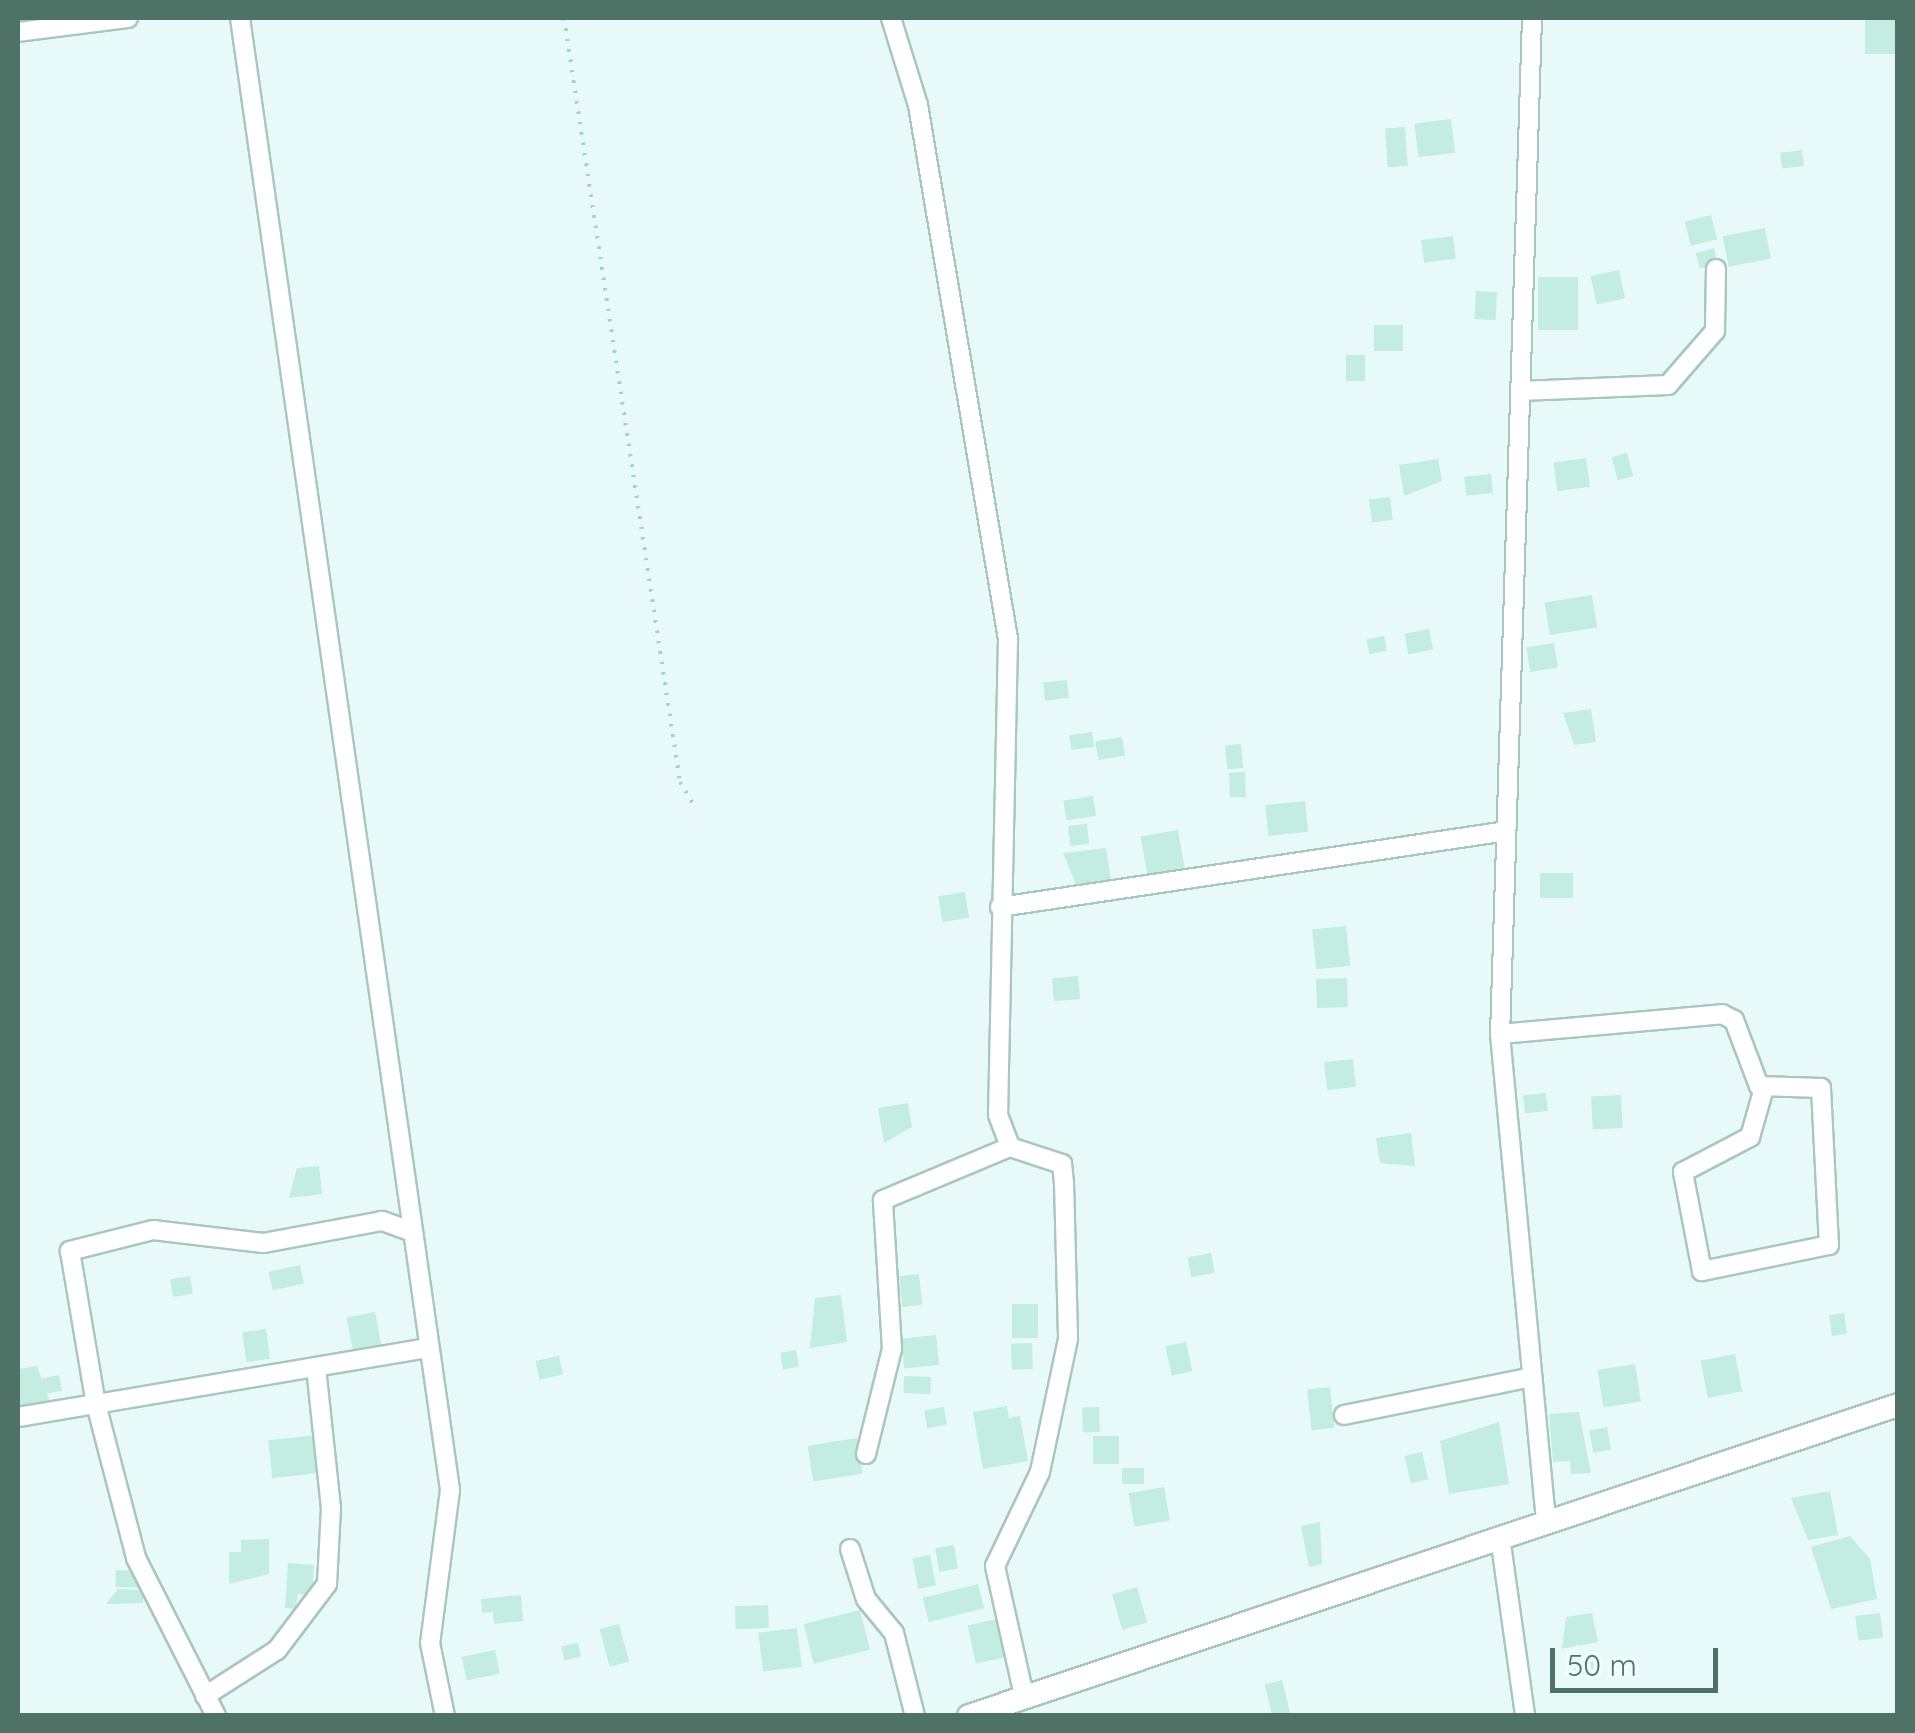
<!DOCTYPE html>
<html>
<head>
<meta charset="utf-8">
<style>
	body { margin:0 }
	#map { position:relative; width:1915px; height:1733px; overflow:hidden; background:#e7faf9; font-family:Quicksand,sans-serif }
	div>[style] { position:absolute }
	.building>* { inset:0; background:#c2ede0; transform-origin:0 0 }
	.path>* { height:4px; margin-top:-2px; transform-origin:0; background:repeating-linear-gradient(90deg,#a5d2c4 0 2.5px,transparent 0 10.5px) }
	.roads { filter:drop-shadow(2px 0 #a9c6bf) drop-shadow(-2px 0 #a9c6bf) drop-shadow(0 2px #a9c6bf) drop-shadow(0 -2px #a9c6bf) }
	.minor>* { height:18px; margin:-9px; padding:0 9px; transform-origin:9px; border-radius:9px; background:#fff }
	.tertiary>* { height:22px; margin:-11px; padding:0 11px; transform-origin:11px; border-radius:11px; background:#fff }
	span { translate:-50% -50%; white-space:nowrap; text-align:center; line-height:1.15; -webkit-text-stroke:9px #edfdfc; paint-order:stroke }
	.frame { position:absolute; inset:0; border:20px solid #4e7265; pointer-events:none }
	.scale { position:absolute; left:1550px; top:1648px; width:168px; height:45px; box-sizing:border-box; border:5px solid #4e7265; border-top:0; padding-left:12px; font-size:30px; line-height:35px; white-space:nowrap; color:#4e7265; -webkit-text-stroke:8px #edfdfc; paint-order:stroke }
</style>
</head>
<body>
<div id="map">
	<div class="building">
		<i style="left:1865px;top:18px;width:33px;height:36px"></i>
		<i style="left:1451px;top:119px;width:34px;height:37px;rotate:83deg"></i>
		<i style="left:1405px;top:127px;width:39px;height:20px;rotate:86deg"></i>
		<i style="left:1802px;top:150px;width:16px;height:22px;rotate:83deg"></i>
		<i style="left:1711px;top:215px;width:25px;height:27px;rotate:76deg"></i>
		<i style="left:1765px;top:228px;width:31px;height:43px;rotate:79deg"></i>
		<i style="left:1453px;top:236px;width:23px;height:32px;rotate:83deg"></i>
		<i style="left:1714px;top:248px;width:16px;height:19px;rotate:75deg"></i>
		<i style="left:1619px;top:270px;width:29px;height:29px;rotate:78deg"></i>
		<i style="left:1538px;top:277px;width:40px;height:53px"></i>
		<i style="left:1476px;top:291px;width:21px;height:28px;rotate:3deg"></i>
		<i style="left:1403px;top:325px;width:26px;height:29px;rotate:90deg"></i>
		<i style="left:1346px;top:355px;width:19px;height:26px"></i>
		<i style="left:1627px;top:453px;width:24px;height:16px;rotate:75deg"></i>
		<i style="left:1586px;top:458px;width:29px;height:33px;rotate:82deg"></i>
		<i style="clip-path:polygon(1438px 459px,1442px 481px,1404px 496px,1399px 465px)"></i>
		<i style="left:1491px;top:474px;width:19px;height:27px;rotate:84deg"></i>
		<i style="left:1390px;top:497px;width:23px;height:21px;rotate:83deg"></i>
		<i style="left:1592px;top:595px;width:33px;height:48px;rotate:81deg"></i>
		<i style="left:1429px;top:629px;width:21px;height:25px;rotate:79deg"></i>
		<i style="left:1384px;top:636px;width:15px;height:18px;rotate:79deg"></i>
		<i style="left:1554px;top:643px;width:25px;height:28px;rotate:81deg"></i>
		<i style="left:1067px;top:680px;width:18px;height:24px;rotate:84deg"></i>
		<i style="clip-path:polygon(1591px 709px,1596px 742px,1574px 745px,1563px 713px)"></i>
		<i style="left:1092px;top:732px;width:15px;height:23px;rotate:82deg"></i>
		<i style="left:1122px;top:737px;width:19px;height:27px;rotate:81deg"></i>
		<i style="left:1241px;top:744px;width:24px;height:16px;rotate:85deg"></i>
		<i style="left:1245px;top:772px;width:25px;height:16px;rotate:88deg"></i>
		<i style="left:1093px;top:796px;width:20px;height:30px;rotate:81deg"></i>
		<i style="left:1305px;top:801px;width:31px;height:40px;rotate:84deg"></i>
		<i style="left:1087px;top:824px;width:20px;height:19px;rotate:84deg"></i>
		<i style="left:1178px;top:830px;width:39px;height:38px;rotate:80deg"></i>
		<i style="clip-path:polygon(1106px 848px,1112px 888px,1079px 892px,1063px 853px)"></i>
		<i style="left:1540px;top:873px;width:33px;height:25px"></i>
		<i style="left:965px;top:892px;width:26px;height:27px;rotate:81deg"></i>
		<i style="left:1346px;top:926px;width:40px;height:34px;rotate:84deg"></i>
		<i style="left:1078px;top:976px;width:23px;height:26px;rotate:85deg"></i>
		<i style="left:1347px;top:978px;width:29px;height:31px;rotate:88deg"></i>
		<i style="left:1353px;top:1059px;width:28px;height:29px;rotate:84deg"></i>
		<i style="left:1546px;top:1093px;width:18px;height:23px;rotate:84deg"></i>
		<i style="left:1621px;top:1095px;width:33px;height:30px;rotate:87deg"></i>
		<i style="clip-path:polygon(908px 1103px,912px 1127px,884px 1143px,878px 1108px)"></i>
		<i style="clip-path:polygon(1411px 1133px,1415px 1166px,1380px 1163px,1376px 1138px)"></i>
		<i style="clip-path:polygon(319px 1166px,322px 1194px,289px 1198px,297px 1168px)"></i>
		<i style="left:1211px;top:1253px;width:20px;height:24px;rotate:79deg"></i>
		<i style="left:300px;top:1265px;width:19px;height:32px;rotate:78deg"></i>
		<i style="left:919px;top:1274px;width:31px;height:20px;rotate:84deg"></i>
		<i style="left:190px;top:1276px;width:18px;height:20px;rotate:81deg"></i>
		<i style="clip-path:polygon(841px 1295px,847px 1342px,810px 1348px,815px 1298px)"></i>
		<i style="left:1012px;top:1304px;width:26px;height:34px"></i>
		<i style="left:375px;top:1312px;width:41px;height:29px;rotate:79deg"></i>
		<i style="left:1844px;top:1313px;width:21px;height:15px;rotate:82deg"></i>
		<i style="left:266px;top:1329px;width:30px;height:24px;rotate:82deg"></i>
		<i style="left:936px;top:1335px;width:30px;height:35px;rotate:84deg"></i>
		<i style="left:1186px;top:1342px;width:30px;height:21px;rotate:78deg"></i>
		<i style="left:1032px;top:1343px;width:26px;height:21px;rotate:88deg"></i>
		<i style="left:796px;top:1350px;width:17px;height:16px;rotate:80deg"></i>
		<i style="left:1735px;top:1354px;width:38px;height:35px;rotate:79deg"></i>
		<i style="left:559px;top:1356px;width:19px;height:24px;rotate:78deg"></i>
		<i style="left:1635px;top:1364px;width:38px;height:38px;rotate:81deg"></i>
		<i style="clip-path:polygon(37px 1366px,52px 1407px,18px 1412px,18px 1369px)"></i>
		<i style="left:59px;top:1375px;width:16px;height:19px;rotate:79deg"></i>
		<i style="left:904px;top:1376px;width:27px;height:17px;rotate:2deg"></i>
		<i style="left:1330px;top:1387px;width:41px;height:23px;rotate:84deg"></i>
		<i style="clip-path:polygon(1007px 1406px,1009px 1418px,1020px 1416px,1028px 1461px,983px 1469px,973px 1412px)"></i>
		<i style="left:944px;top:1407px;width:18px;height:20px;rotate:81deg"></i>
		<i style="left:1099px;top:1407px;width:25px;height:17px;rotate:88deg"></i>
		<i style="clip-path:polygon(1579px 1412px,1591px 1473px,1571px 1474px,1570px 1461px,1553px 1462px,1549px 1414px)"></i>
		<i style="clip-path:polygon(1499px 1422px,1509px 1484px,1449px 1494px,1440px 1441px)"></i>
		<i style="left:1607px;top:1427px;width:23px;height:18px;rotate:80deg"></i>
		<i style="left:318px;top:1435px;width:38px;height:50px;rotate:84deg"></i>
		<i style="left:1119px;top:1436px;width:28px;height:26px;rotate:90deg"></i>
		<i style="left:857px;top:1438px;width:36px;height:50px;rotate:81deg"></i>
		<i style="left:1422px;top:1452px;width:28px;height:18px;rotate:77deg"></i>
		<i style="left:1122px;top:1468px;width:22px;height:16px"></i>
		<i style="left:1164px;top:1487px;width:34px;height:36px;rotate:80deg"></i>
		<i style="clip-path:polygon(1830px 1491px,1838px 1535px,1808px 1540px,1791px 1498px)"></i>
		<i style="clip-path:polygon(1320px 1522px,1322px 1564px,1309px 1567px,1301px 1526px)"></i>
		<i style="clip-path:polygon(1850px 1536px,1870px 1559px,1877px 1599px,1831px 1609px,1811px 1547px)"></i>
		<i style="clip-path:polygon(269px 1539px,269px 1574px,229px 1584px,229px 1552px,241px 1552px,241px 1540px)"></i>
		<i style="left:954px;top:1545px;width:24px;height:19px;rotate:81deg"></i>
		<i style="left:930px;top:1555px;width:31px;height:18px;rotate:79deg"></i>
		<i style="clip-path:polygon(288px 1563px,314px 1565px,312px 1595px,298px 1594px,296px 1609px,285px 1608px)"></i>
		<i style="left:116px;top:1570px;width:24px;height:17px;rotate:2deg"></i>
		<i style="left:978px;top:1584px;width:25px;height:57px;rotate:76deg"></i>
		<i style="left:1137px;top:1587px;width:37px;height:26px;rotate:74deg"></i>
		<i style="clip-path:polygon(143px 1590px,143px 1603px,106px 1604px,118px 1589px)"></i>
		<i style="clip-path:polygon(521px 1595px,523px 1621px,494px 1624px,493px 1612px,482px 1613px,481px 1599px)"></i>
		<i style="left:768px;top:1605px;width:23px;height:33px;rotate:88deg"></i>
		<i style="left:860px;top:1610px;width:41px;height:58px;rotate:76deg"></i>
		<i style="clip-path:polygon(1592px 1613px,1598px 1642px,1562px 1649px,1566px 1617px)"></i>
		<i style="left:1880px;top:1613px;width:25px;height:25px;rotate:83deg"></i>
		<i style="left:997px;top:1619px;width:39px;height:30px;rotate:78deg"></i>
		<i style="left:619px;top:1624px;width:39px;height:20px;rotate:75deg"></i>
		<i style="left:797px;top:1628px;width:39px;height:39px;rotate:83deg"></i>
		<i style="left:578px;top:1643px;width:14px;height:17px;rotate:78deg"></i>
		<i style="left:495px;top:1650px;width:24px;height:34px;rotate:78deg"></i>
		<i style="left:1596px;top:1652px;width:20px;height:26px;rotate:84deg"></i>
		<i style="left:1282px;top:1680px;width:37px;height:18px;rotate:76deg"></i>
	</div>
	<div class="path">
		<i style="left:564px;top:18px;width:773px;rotate:81.37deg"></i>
		<i style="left:680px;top:782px;width:29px;rotate:59deg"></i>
	</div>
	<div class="roads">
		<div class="minor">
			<i style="left:240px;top:18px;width:1487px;rotate:81.88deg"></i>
			<i style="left:450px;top:1490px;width:154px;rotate:97.4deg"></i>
			<i style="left:430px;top:1643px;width:75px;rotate:78.4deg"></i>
			<i style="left:891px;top:18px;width:91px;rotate:72.8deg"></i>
			<i style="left:918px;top:105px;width:542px;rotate:80.43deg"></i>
			<i style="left:1008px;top:639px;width:476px;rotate:91.2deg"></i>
			<i style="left:998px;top:1115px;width:34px;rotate:69deg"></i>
			<i style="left:1010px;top:1147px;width:55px;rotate:18.1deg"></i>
			<i style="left:1062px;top:1164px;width:19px;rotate:84deg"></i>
			<i style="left:1064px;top:1183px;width:156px;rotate:88.5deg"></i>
			<i style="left:1068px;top:1339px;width:136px;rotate:101.9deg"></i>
			<i style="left:1040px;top:1472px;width:104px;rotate:115.6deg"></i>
			<i style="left:995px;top:1566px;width:133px;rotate:77.4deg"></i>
			<i style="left:1532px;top:18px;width:1017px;rotate:91.8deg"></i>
			<i style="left:1500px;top:1034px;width:490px;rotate:84.6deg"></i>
			<i style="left:18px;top:32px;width:111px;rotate:-7.3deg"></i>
			<i style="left:1520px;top:391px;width:148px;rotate:-2.3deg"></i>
			<i style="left:1668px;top:385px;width:72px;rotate:-49deg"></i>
			<i style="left:1715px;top:331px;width:62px;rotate:-89.1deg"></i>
			<i style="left:1000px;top:907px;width:506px;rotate:-8.53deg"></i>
			<i style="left:1500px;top:1034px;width:223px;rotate:-5.1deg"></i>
			<i style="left:1722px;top:1014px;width:13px;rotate:27deg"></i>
			<i style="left:1734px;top:1020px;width:71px;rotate:69.3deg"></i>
			<i style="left:1759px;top:1086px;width:62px;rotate:1.8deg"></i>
			<i style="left:1821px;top:1088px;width:157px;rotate:87.1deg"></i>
			<i style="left:1829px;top:1245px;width:130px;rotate:168.4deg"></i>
			<i style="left:1702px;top:1271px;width:101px;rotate:-100.9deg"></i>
			<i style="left:1683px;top:1172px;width:76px;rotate:-27.6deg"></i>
			<i style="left:1750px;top:1137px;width:51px;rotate:-74.1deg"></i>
			<i style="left:410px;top:1231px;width:30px;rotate:-160deg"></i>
			<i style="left:382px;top:1221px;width:121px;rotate:169.5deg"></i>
			<i style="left:263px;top:1243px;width:111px;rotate:-173.3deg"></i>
			<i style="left:153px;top:1230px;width:86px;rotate:165.8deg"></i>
			<i style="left:70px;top:1251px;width:155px;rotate:80.4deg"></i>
			<i style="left:96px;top:1404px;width:337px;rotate:-9.6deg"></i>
			<i style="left:1344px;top:1415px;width:192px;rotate:-11.4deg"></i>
			<i style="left:18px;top:1417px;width:79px;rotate:-9.5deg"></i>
			<i style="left:96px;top:1404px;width:159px;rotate:75.4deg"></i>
			<i style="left:136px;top:1558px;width:177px;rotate:63.1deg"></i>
			<i style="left:866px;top:1454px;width:108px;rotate:-76.1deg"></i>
			<i style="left:892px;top:1349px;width:149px;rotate:-93.5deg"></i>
			<i style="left:883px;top:1200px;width:138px;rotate:-22.7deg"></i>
			<i style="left:1500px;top:1537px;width:181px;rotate:82deg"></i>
			<i style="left:850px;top:1549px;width:52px;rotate:72.3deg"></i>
			<i style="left:866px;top:1599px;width:44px;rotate:50.5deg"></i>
			<i style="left:894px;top:1633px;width:86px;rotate:75.8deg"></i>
			<i style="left:205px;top:1696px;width:85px;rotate:-32.6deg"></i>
			<i style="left:277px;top:1650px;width:83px;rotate:-52.9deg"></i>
			<i style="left:327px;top:1584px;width:76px;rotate:-87deg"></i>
			<i style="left:331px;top:1508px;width:141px;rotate:-96.1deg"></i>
		</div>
		<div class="tertiary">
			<i style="left:969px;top:1716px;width:980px;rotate:-18.51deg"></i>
		</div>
	</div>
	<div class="frame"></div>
	<div class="scale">50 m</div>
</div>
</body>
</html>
